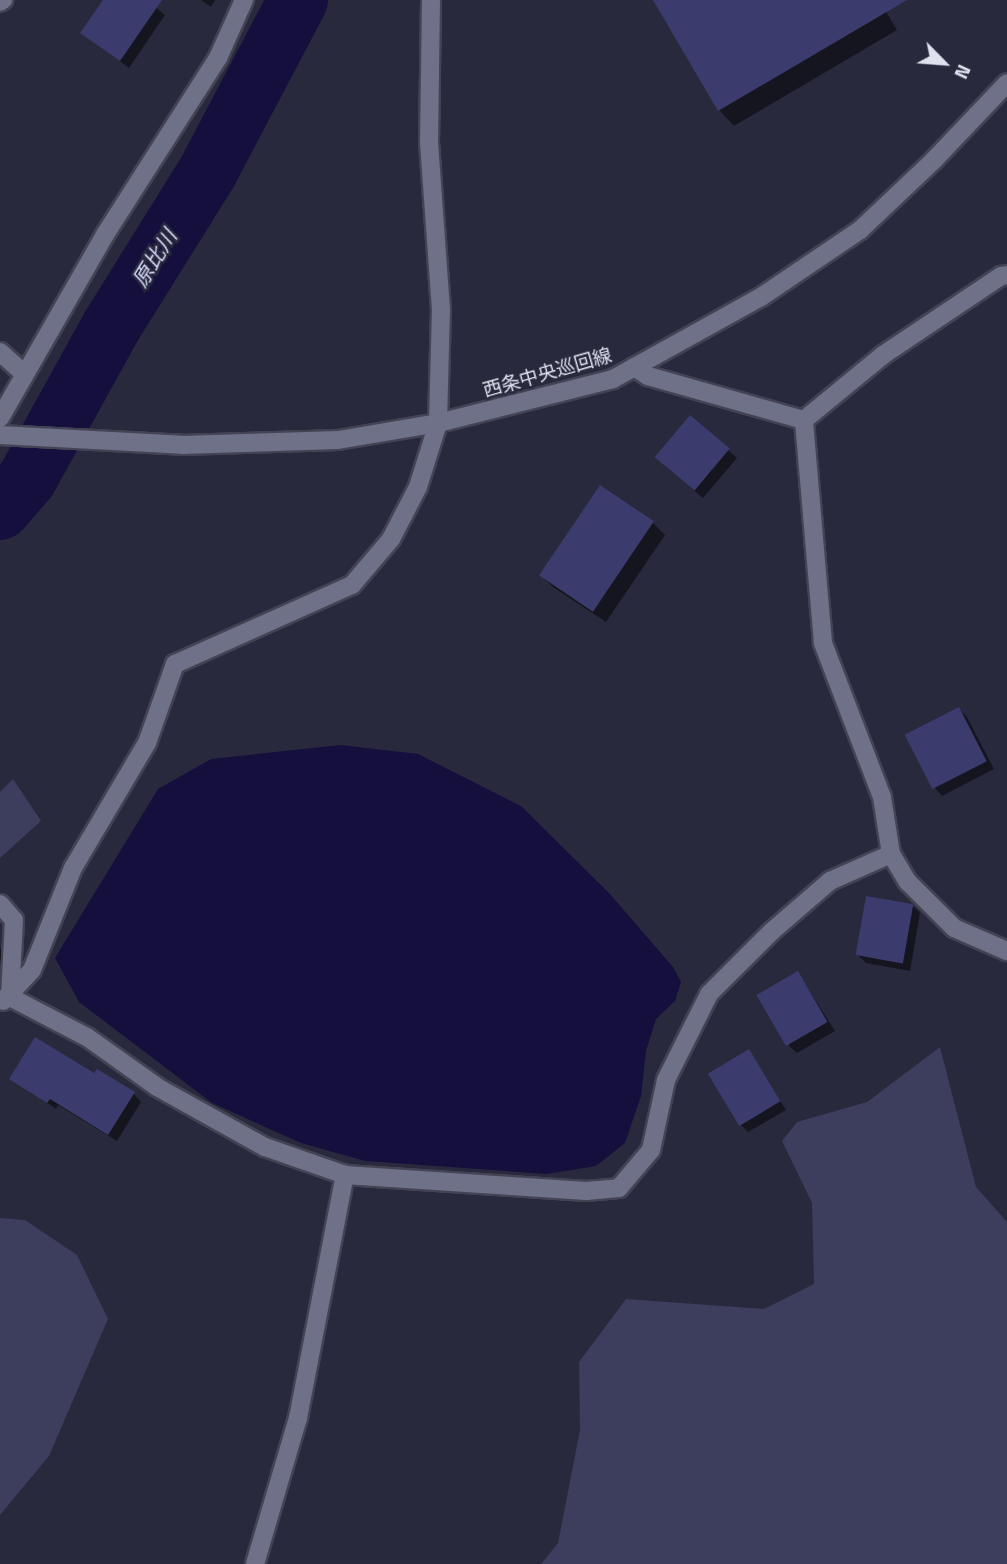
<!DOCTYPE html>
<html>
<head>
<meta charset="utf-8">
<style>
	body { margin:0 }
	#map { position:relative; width:1007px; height:1564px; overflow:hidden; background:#28293d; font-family:"Titillium Web","Noto Sans JP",sans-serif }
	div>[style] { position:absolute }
	.green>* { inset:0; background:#3d3d5d }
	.water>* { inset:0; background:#150f3d }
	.shadow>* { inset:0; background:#0007 }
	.river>* { height:60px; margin:-30px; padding:0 30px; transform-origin:30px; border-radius:30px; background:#150f3d }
	.building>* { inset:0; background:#3c3b6d; transform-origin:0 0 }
	.roads { filter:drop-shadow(2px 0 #434354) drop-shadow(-2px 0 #434354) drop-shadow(0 2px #434354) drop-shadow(0 -2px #434354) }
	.street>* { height:18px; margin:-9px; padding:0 9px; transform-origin:9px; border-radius:9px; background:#6f7189 }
	.secondary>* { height:18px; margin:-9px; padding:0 9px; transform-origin:9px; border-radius:9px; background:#6f7189 }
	span { translate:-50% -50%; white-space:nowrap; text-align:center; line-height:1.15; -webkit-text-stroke:5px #28293d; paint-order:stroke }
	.street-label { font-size:19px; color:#e0e1ee }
	.water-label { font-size:21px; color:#d9dbfd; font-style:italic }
	.north { position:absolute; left:909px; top:28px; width:70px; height:70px; -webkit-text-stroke:5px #28293d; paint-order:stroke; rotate:115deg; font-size:19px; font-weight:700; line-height:28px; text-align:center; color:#e0e1ee }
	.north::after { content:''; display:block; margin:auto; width:24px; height:32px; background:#e0e1ee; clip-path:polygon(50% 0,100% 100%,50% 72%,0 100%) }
</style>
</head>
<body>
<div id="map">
	<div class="green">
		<i style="clip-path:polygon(13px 779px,41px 821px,0 858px,0 792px)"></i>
		<i style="clip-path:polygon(940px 1047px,976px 1187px,1007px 1222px,1007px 1564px,541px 1564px,558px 1543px,580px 1430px,579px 1362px,626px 1299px,764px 1309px,814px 1284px,812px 1203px,782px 1141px,797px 1122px,867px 1102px)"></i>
		<i style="clip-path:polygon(0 1218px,25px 1220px,77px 1255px,108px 1319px,49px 1456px,0 1515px)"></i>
	</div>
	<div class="water">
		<i style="clip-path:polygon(341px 745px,418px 754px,521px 806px,609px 893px,673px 967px,681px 982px,675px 1001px,656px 1019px,646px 1051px,641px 1096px,625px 1143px,596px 1166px,547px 1174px,365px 1161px,301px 1143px,212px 1103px,79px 1002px,55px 958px,158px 789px,211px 759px)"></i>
	</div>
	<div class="shadow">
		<i style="clip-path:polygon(106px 0,147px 0,165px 15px,129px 68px,83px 33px)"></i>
		<i style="clip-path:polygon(201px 0,215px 0,211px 7px)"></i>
		<i style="clip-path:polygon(655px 0,879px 0,897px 30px,734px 126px,719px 110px)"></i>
		<i style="clip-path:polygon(690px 417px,737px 458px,703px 498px,664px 465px)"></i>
		<i style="clip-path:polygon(653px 523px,665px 535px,606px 622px,553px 587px,541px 575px)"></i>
		<i style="clip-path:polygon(959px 709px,967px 717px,994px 769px,942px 796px,935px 788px)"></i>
		<i style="clip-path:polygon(912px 905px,920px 913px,910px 971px,866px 963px,858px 955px)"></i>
		<i style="clip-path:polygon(0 948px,8px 957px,0 967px)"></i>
		<i style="clip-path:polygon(798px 973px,835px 1031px,797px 1053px,789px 1046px)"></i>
		<i style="clip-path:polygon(748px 1051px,786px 1110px,748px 1132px,740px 1124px)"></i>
		<i style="clip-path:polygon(94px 1076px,134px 1094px,141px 1102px,117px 1141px,58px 1105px,56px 1109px,11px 1078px)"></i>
	</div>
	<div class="river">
		<i style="left:0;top:510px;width:41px;rotate:-48.9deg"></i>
		<i style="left:27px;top:479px;width:174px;rotate:-61.1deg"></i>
		<i style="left:111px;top:327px;width:184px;rotate:-58.1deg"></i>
		<i style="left:208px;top:171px;width:193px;rotate:-62.2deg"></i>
	</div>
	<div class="building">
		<i style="clip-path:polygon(103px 0,162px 0,120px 61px,80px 33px)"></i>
		<i style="clip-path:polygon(653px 0,907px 0,718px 111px)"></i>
		<i style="left:690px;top:415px;width:52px;height:55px;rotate:40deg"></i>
		<i style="left:600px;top:485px;width:65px;height:109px;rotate:34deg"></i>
		<i style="left:959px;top:707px;width:61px;height:61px;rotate:63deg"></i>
		<i style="left:866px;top:896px;width:48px;height:60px;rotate:10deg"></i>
		<i style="left:798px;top:971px;width:59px;height:48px;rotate:60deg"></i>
		<i style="clip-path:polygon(35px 1037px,94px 1073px,97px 1069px,135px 1092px,108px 1135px,50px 1099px,47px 1103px,9px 1079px)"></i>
		<i style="left:749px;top:1049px;width:61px;height:48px;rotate:59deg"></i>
	</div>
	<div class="roads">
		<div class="street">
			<i style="left:0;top:2px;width:4px;rotate:-34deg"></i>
			<i style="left:0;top:352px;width:31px;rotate:42deg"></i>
			<i style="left:634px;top:367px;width:17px;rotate:33deg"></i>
			<i style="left:648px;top:376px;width:162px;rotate:15.8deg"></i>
			<i style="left:0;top:418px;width:213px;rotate:-60.2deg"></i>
			<i style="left:106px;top:233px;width:208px;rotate:-57.4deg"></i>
			<i style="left:218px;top:58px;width:64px;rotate:-65.9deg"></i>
			<i style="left:804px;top:420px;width:102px;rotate:-39.4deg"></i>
			<i style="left:883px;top:355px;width:142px;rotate:-33.8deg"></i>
			<i style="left:1001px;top:276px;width:6px;rotate:-9deg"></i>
			<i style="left:891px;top:854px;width:33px;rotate:59deg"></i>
			<i style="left:908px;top:882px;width:65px;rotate:45deg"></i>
			<i style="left:954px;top:928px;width:58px;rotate:23.5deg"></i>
			<i style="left:0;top:904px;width:21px;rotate:49deg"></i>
			<i style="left:14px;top:920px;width:77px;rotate:93deg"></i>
			<i style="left:10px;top:997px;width:87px;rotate:27.5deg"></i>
			<i style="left:87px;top:1037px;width:86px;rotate:35.5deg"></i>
			<i style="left:157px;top:1087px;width:124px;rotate:29.1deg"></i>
			<i style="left:265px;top:1147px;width:85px;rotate:19.3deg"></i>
			<i style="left:345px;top:1175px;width:242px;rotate:3.8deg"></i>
			<i style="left:586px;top:1191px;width:33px;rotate:-5deg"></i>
			<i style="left:619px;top:1188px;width:50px;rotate:-49.9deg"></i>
			<i style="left:651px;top:1150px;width:72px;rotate:-77.9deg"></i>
			<i style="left:666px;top:1080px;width:96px;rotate:-63.4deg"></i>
			<i style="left:709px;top:994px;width:88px;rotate:-45deg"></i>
			<i style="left:771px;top:932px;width:78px;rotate:-40.8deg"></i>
			<i style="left:830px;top:881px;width:67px;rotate:-23.9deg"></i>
			<i style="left:891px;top:854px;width:58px;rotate:-99deg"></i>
			<i style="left:882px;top:797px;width:165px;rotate:-111deg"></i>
			<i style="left:823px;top:643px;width:224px;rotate:-94.9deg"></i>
			<i style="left:3px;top:1001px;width:42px;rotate:-46.9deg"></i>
			<i style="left:32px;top:970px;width:110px;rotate:-68.1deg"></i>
			<i style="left:73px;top:868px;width:145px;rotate:-59.4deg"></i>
			<i style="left:147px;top:743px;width:84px;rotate:-70.5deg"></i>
			<i style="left:175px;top:664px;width:194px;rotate:-24.1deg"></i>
			<i style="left:352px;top:585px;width:60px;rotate:-49.7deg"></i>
			<i style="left:391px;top:539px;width:59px;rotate:-62.6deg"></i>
			<i style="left:418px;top:487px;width:67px;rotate:-72.6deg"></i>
			<i style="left:438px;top:423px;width:113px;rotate:-88.5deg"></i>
			<i style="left:441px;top:310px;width:167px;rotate:-94.1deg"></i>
			<i style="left:429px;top:143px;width:143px;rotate:-89.2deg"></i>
			<i style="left:255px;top:1564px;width:152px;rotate:-73.6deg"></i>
			<i style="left:298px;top:1418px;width:248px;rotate:-79.1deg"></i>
		</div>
		<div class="secondary">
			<i style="left:0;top:435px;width:182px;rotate:3.1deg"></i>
			<i style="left:182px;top:445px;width:156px;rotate:-1.8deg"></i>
			<i style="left:338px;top:440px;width:101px;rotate:-9.6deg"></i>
			<i style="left:438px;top:423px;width:180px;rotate:-14.1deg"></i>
			<i style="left:613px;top:379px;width:169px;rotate:-29deg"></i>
			<i style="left:761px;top:297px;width:120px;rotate:-34.1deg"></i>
			<i style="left:860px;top:230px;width:102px;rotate:-43.4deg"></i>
			<i style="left:934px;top:160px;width:106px;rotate:-46.5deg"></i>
		</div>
	</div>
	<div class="street-label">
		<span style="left:547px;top:372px;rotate:-16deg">西条中央巡回線</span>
	</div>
	<div class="water-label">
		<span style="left:154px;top:258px;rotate:-58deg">原比川</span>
	</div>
	<div class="north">N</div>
</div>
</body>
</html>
